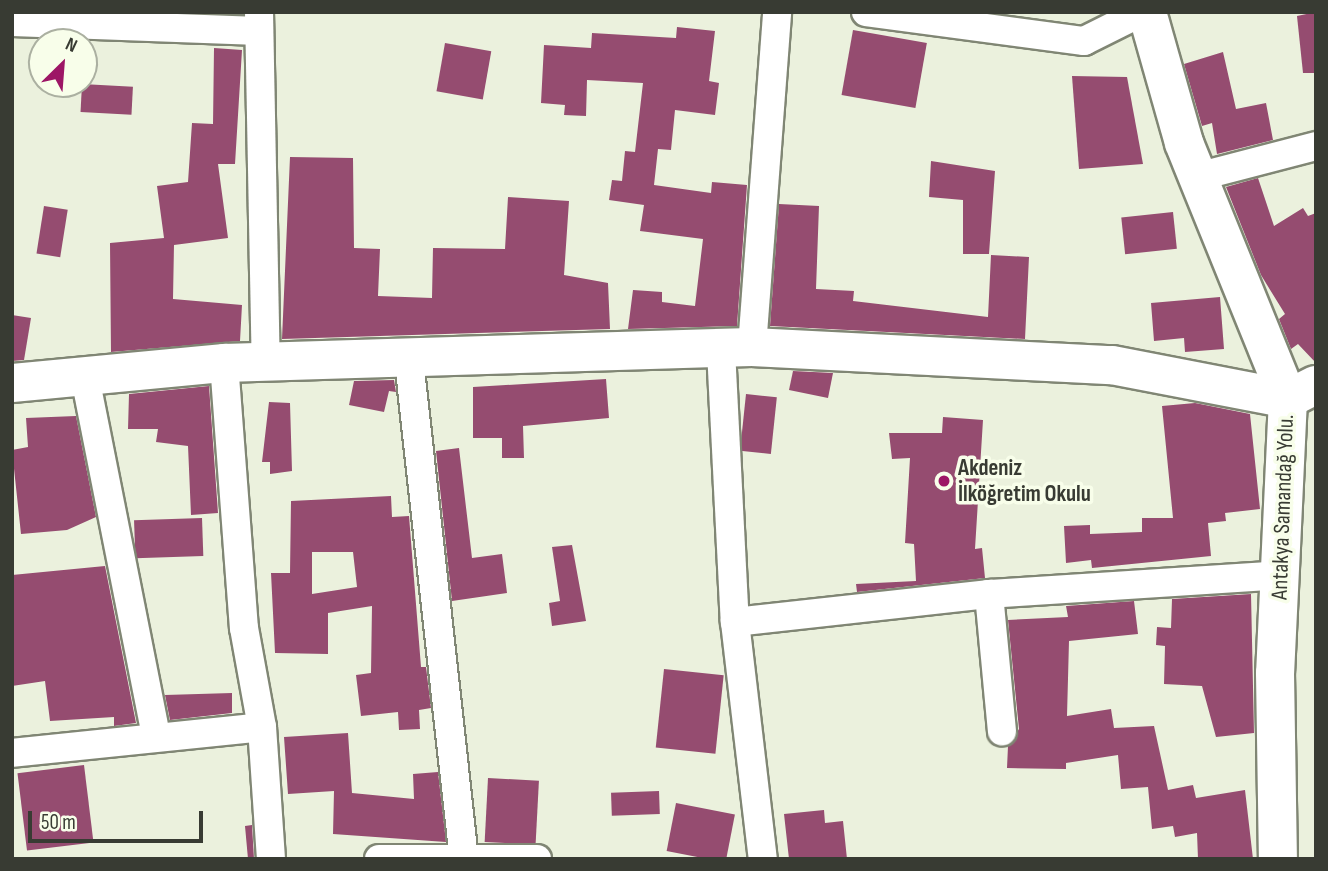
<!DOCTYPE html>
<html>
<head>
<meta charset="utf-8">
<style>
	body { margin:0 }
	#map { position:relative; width:1328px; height:871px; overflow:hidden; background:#ebf1dd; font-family:"Sofia Sans Condensed",sans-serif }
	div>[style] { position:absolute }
	.building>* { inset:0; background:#954c70; transform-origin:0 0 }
	.roads { filter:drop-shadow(2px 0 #808674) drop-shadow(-2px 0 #808674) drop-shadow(0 2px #808674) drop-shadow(0 -2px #808674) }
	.street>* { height:28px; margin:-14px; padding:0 14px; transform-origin:14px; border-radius:14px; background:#fff }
	.secondary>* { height:38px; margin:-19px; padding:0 19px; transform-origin:19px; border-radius:19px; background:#fff }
	.dots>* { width:19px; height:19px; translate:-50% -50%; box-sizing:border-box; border:4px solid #f8feea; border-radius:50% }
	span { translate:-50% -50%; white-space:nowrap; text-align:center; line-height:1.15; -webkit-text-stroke:7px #f8feea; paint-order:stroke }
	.poi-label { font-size:23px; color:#383b33; font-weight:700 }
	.left { translate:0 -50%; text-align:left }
	.street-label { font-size:23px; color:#383b33 }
	.frame { position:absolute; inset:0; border:14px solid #383b33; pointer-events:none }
	.north { position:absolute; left:28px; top:28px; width:70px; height:70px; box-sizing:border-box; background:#f8feea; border:2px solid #abb0a1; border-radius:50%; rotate:25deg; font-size:19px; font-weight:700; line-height:28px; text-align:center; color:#383b33 }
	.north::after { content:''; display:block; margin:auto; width:24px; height:32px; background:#9d1666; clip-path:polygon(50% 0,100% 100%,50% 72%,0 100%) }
	.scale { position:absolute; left:28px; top:811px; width:175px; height:32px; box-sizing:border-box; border:4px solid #383b33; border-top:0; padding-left:9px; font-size:21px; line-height:24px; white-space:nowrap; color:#383b33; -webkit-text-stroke:5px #f8feea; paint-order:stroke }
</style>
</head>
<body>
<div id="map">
	<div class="building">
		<i style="clip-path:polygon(1316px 12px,1316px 73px,1303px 73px,1297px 16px)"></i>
		<i style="clip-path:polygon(677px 27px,715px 31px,709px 81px,719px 83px,715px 115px,675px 110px,671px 150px,658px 149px,654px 185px,711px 193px,712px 182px,747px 185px,737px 326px,628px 329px,633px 290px,662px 292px,662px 302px,695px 306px,703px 239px,640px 231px,644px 205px,609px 200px,612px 180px,622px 181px,625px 151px,635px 152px,643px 83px,587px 80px,586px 116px,564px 115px,565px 105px,541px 103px,544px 45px,591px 48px,592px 33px,676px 38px)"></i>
		<i style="left:853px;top:30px;width:75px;height:66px;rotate:10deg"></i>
		<i style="left:445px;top:43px;width:47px;height:49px;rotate:10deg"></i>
		<i style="clip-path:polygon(214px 48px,242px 50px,235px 164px,218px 164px,228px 238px,174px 245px,173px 299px,242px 305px,240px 341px,111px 352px,110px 243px,164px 238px,157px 186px,188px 182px,192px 123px,213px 124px)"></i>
		<i style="clip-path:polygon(1223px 52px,1236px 109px,1266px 103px,1273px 140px,1217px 154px,1212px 123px,1202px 126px,1184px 64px)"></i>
		<i style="clip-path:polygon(1072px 76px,1127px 77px,1143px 164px,1079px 169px)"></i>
		<i style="left:82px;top:84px;width:51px;height:28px;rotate:3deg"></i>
		<i style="clip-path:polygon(290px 157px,353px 158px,354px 248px,380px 249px,378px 296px,432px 298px,433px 248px,505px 249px,508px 197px,569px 201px,564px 275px,608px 283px,610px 329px,282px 339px)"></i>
		<i style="clip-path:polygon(931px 161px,995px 171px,989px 254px,963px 254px,963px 200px,929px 197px)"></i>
		<i style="clip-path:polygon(1258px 178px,1274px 226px,1303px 208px,1308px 216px,1316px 213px,1316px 363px,1298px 344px,1291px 349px,1279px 319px,1285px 314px,1261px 275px,1226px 187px)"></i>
		<i style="clip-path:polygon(779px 204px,819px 206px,816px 289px,854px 291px,853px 301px,988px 317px,991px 255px,1029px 257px,1025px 339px,770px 326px)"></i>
		<i style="left:44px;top:206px;width:24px;height:48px;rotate:9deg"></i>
		<i style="left:1173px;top:212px;width:37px;height:52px;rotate:84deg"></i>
		<i style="clip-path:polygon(1220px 297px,1224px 349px,1185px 352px,1184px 338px,1154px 341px,1151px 303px)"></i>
		<i style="clip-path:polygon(12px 315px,31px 318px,24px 360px,12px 361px)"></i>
		<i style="clip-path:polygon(793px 371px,833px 373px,828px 398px,789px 390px)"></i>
		<i style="clip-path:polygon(606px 379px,609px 418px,523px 426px,524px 458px,502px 458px,502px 438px,473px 438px,473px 387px)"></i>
		<i style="clip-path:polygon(394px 380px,396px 392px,389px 391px,384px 412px,349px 405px,354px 381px)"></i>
		<i style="clip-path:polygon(209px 386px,218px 513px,191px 515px,188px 446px,156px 442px,158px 429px,128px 429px,129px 394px)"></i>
		<i style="left:746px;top:394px;width:31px;height:57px;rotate:6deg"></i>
		<i style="clip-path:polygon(269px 402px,290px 403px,292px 471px,270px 474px,270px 462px,262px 462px)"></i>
		<i style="clip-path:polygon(1195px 403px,1250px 414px,1260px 509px,1225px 513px,1226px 521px,1208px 523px,1211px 556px,1092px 568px,1091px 560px,1066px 563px,1064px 526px,1090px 525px,1090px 534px,1142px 532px,1142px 518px,1173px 518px,1162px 406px)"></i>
		<i style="clip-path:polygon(76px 416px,96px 517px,67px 530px,21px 534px,12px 450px,28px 447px,26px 418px)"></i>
		<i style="clip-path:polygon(943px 417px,983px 420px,975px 549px,982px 548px,985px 578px,857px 592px,856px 584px,916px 581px,914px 544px,905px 543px,910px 458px,892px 459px,889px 433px,942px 433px)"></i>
		<i style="clip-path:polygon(459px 448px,472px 558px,502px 554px,507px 593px,452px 601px,436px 451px)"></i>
		<i style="clip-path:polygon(evenodd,391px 496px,392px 517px,409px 516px,421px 667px,426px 667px,431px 708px,419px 710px,420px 729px,399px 730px,398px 712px,361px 716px,356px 675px,371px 673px,372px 606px,328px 613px,328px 654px,275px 653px,271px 573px,290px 573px,291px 501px,391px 496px,312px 552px,353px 552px,357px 587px,312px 594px,312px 552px)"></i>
		<i style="left:202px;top:518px;width:38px;height:68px;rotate:88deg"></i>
		<i style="clip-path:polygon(572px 545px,586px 621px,552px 626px,549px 603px,560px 601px,552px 547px)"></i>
		<i style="clip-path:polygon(105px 566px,136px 723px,114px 726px,114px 717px,50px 721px,45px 681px,12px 686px,12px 575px)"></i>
		<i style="clip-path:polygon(1251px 594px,1254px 733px,1216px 737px,1202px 686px,1164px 684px,1165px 646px,1156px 645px,1157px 627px,1171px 628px,1172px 599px)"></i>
		<i style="clip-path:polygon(1134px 601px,1138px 634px,1069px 641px,1067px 716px,1111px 709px,1114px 728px,1154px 726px,1168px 790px,1193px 785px,1196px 798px,1245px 790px,1253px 859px,1198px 859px,1197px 833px,1175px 837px,1173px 826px,1152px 829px,1148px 787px,1121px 789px,1118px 755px,1066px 763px,1066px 769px,1007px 768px,1008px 746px,1019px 729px,1008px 620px,1068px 617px,1066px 606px)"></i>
		<i style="left:664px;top:669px;width:60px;height:79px;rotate:6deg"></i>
		<i style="clip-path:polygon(232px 693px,232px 713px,170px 720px,165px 695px)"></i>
		<i style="clip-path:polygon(348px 733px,352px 793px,414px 799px,413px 774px,438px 772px,446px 842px,333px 834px,334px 791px,288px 794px,284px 737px)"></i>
		<i style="left:84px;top:765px;width:78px;height:67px;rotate:83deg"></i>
		<i style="left:488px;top:778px;width:51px;height:64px;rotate:3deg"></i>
		<i style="left:659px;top:791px;width:23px;height:48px;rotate:88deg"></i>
		<i style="left:676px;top:803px;width:60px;height:49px;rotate:11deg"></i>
		<i style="clip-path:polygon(824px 810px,825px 823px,843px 821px,847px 859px,789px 859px,784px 814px)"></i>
		<i style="clip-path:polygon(252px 825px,254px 859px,248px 859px,245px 826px)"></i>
	</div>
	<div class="roads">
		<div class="street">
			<i style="left:259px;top:12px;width:349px;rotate:88.9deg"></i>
			<i style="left:866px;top:12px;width:220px;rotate:7.6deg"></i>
			<i style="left:1084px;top:41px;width:65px;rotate:-26.6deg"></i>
			<i style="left:12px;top:22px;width:247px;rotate:2.1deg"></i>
			<i style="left:1197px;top:177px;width:123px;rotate:-14.6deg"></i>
			<i style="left:752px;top:347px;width:336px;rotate:-85.7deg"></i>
			<i style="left:721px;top:350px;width:272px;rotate:87.1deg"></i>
			<i style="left:735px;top:622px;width:239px;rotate:83.3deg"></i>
			<i style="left:409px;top:361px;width:499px;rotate:83.7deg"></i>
			<i style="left:224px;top:363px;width:266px;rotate:85.7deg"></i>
			<i style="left:244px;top:628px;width:101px;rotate:79.7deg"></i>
			<i style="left:262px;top:727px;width:132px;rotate:86.1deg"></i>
			<i style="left:85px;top:377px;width:367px;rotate:78.8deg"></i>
			<i style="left:989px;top:594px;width:138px;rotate:84.6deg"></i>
			<i style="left:735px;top:622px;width:256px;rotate:-6.3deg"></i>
			<i style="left:989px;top:594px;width:293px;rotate:-3.7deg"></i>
			<i style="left:12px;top:753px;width:251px;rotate:-5.9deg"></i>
			<i style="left:379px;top:859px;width:158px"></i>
		</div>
		<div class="secondary">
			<i style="left:1147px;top:12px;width:136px;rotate:74.2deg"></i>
			<i style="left:1184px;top:143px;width:276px;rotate:67.9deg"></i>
			<i style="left:1288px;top:399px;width:274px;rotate:92.7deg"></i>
			<i style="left:1275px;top:673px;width:186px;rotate:89.1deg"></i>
			<i style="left:12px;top:383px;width:213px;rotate:-5.4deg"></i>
			<i style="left:224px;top:363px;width:528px;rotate:-1.74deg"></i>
			<i style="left:752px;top:347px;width:360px;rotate:2.9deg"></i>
			<i style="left:1112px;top:365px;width:179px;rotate:10.9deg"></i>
			<i style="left:1288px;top:399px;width:31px;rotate:-27deg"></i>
		</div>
	</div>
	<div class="dots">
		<i style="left:944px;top:481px;background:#9d1666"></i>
	</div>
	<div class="poi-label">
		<span class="left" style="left:958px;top:481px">Akdeniz<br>İlköğretim Okulu</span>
	</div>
	<div class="street-label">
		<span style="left:1283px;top:507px;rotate:-88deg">Antakya Samandağ Yolu.</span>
	</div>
	<div class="frame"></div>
	<div class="north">N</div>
	<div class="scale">50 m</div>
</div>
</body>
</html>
